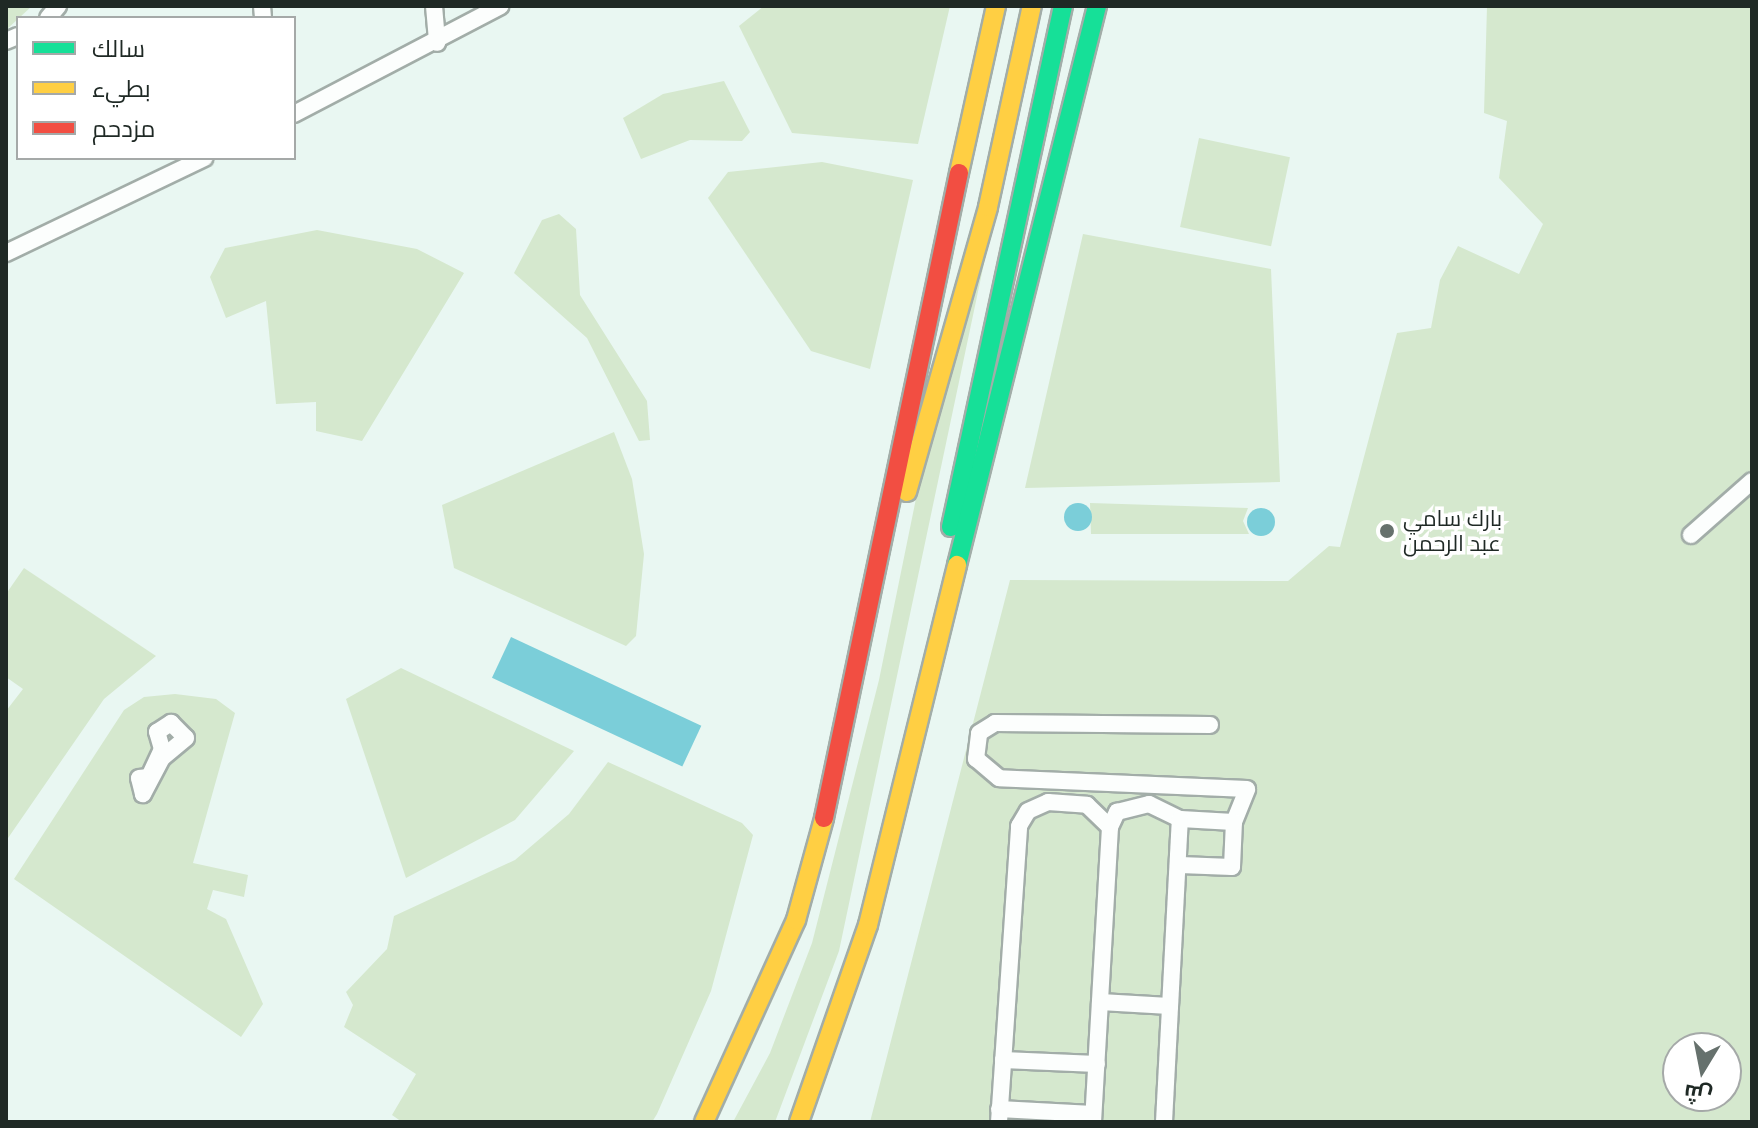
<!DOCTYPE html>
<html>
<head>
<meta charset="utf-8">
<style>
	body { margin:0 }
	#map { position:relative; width:1758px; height:1128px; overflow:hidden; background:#e9f7f2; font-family:Figtree,Cairo,sans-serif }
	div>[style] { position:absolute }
	.green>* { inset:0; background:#d5e8ce; transform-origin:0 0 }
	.water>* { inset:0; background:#7bced9; transform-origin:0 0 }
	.round { border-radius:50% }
	.roads { filter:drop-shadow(2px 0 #a2ada8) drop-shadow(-2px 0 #a2ada8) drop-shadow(0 2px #a2ada8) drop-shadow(0 -2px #a2ada8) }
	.street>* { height:16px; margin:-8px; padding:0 8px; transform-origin:8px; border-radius:8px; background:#fcfefd }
	.fast>* { height:18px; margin:-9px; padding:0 9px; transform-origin:9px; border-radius:9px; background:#16e098 }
	.slow>* { height:18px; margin:-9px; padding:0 9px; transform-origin:9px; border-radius:9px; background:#ffcf43 }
	.jam>* { height:18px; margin:-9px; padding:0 9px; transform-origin:9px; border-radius:9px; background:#f24e42 }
	.dots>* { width:22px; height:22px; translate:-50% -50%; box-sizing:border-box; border:4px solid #fff; border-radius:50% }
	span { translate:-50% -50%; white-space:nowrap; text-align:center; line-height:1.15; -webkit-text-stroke:7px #fff; paint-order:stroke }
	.poi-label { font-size:22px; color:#1f2925 }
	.left { translate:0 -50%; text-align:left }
	.frame { position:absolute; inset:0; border:8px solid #1f2925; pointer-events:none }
	.legend { position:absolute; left:16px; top:16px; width:280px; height:144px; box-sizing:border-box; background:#fff; border:2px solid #a5a9a8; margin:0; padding:10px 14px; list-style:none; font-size:24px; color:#1f2925 }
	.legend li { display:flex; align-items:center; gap:16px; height:40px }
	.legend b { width:40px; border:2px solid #a5a9a8 }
	.north { position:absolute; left:1662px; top:1032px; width:80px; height:80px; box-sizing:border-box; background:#fff; border:2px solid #a5a9a8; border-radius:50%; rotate:190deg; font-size:22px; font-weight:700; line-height:32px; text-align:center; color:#1f2925 }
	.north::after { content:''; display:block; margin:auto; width:28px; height:36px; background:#66716d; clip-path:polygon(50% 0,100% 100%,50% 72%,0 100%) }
</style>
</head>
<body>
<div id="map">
	<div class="green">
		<i style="clip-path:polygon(6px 6px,32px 6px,6px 30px)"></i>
		<i style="clip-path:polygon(764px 6px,950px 6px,918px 144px,792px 133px,739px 26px)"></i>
		<i style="clip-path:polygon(evenodd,1487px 6px,1752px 6px,1752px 1122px,870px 1122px,1010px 580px,1288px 581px,1329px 546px,1340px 547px,1397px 333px,1431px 328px,1440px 280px,1458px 246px,1519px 274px,1543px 224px,1499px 178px,1507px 121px,1484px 113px,1487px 6px,1678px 1048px,1726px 1048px,1726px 1096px,1678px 1096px,1678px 1048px)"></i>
		<i style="clip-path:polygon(724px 81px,750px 132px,742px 141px,690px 140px,641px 159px,623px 118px,663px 94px)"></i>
		<i style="left:1199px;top:138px;width:93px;height:91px;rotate:12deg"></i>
		<i style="clip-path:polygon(822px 162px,913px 180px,870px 369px,811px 351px,708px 198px,728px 172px)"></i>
		<i style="clip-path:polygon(559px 214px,576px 229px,580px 295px,647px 401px,650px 440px,639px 441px,587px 338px,514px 273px,542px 220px)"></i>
		<i style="clip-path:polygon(317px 230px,417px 249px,464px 273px,362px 441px,316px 431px,316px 402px,276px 404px,266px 301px,226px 318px,210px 277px,225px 248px)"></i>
		<i style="clip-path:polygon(1083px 234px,1271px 269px,1280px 482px,1025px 488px)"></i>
		<i style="clip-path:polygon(987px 249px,839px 951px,775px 1122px,733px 1122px,770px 1053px,812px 943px,879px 680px,921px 474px)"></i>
		<i style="clip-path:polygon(614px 432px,632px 479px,644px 554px,636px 636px,626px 646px,454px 568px,442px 505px)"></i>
		<i style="clip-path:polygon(1090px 503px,1248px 508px,1243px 521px,1249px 534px,1091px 534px)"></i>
		<i style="clip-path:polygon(24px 568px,156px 656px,104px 699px,6px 841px,6px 711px,23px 689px,6px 677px,6px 594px)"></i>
		<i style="clip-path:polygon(401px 668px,574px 751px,515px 820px,406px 878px,346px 699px)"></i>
		<i style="clip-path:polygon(175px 694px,216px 699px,235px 713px,193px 863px,248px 875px,244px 897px,213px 890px,207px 909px,226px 919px,263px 1004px,241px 1037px,14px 879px,124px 710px,144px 697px)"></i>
		<i style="clip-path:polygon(608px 762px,742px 823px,753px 835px,711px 991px,657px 1114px,652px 1122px,402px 1122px,392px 1115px,416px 1074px,344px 1027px,353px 1005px,346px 992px,387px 949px,394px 916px,515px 860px,569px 814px)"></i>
	</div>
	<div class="water">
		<i class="round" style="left:1064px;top:503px;width:28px;height:28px"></i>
		<i class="round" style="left:1247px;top:508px;width:28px;height:28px"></i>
		<i style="left:511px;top:637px;width:210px;height:45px;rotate:25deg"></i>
	</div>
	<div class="roads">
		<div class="street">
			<i style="left:262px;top:6px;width:12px;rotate:85deg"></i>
			<i style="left:434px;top:6px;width:37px;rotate:85deg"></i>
			<i style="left:48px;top:18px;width:16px;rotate:-50deg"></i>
			<i style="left:6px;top:41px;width:13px;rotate:-23deg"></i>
			<i style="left:294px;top:114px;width:233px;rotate:-27.6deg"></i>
			<i style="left:6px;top:253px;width:220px;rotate:-25.6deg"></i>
			<i style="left:1691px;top:535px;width:81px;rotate:-41.5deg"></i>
			<i style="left:171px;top:723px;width:21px;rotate:45deg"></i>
			<i style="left:186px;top:738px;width:31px;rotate:140deg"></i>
			<i style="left:162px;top:758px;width:41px;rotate:117.8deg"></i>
			<i style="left:143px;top:794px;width:16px;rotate:-104deg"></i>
			<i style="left:139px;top:778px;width:10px;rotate:-6deg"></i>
			<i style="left:149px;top:777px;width:31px;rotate:-65deg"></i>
			<i style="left:162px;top:749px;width:18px;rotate:-106deg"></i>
			<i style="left:157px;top:732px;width:17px;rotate:-33deg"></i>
			<i style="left:1180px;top:865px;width:52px;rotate:2.2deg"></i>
			<i style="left:1232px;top:867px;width:45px;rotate:-87.5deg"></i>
			<i style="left:1234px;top:822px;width:35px;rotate:-68deg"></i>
			<i style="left:1247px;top:789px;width:248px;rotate:-177.5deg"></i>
			<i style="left:999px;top:778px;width:30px;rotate:-140deg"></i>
			<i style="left:976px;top:759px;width:26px;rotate:-83deg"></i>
			<i style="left:979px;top:733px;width:19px;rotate:-32deg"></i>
			<i style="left:995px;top:723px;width:215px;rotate:0.5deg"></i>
			<i style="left:1100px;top:1002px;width:70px;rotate:3.3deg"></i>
			<i style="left:1003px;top:1060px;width:94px;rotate:2.4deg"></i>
			<i style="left:999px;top:1109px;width:94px;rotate:3deg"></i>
			<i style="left:999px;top:1122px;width:297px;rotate:-86.1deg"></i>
			<i style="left:1019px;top:826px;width:17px;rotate:-59deg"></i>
			<i style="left:1028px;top:811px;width:22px;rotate:-24deg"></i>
			<i style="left:1048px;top:802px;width:39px;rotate:4deg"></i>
			<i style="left:1087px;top:805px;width:32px;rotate:44deg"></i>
			<i style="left:1093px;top:1122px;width:295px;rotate:-86.7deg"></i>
			<i style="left:1110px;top:827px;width:17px;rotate:-65deg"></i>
			<i style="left:1117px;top:812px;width:33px;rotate:-14deg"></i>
			<i style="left:1149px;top:804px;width:34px;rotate:26deg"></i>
			<i style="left:1180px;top:819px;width:54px;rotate:3.2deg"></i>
			<i style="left:1164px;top:1122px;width:303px;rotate:-87deg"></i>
		</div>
		<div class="fast">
			<i style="left:951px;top:527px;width:533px;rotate:-77.87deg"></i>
			<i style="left:957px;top:565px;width:576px;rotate:-75.94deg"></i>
		</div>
		<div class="slow">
			<i style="left:959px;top:173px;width:171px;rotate:-77.5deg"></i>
			<i style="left:907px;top:492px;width:296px;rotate:-74.1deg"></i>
			<i style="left:988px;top:207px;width:206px;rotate:-77.7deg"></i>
			<i style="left:704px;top:1122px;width:222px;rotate:-65.5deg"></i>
			<i style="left:796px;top:920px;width:106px;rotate:-74.6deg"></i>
			<i style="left:799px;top:1122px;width:209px;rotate:-70.7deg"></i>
			<i style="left:868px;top:925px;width:371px;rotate:-76.1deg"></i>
		</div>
		<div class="jam">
			<i style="left:824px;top:818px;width:659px;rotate:-78.18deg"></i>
		</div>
	</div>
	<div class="dots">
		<i style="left:1387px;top:531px;background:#66716d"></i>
	</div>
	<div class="poi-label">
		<span class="left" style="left:1403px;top:531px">بارك سامي<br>عبد الرحمن</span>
	</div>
	<div class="frame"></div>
	<ul class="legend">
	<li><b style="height:10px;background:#16e098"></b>سالك</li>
	<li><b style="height:10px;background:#ffcf43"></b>بطيء</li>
	<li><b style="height:10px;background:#f24e42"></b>مزدحم</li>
	</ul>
	<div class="north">ش</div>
</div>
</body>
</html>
